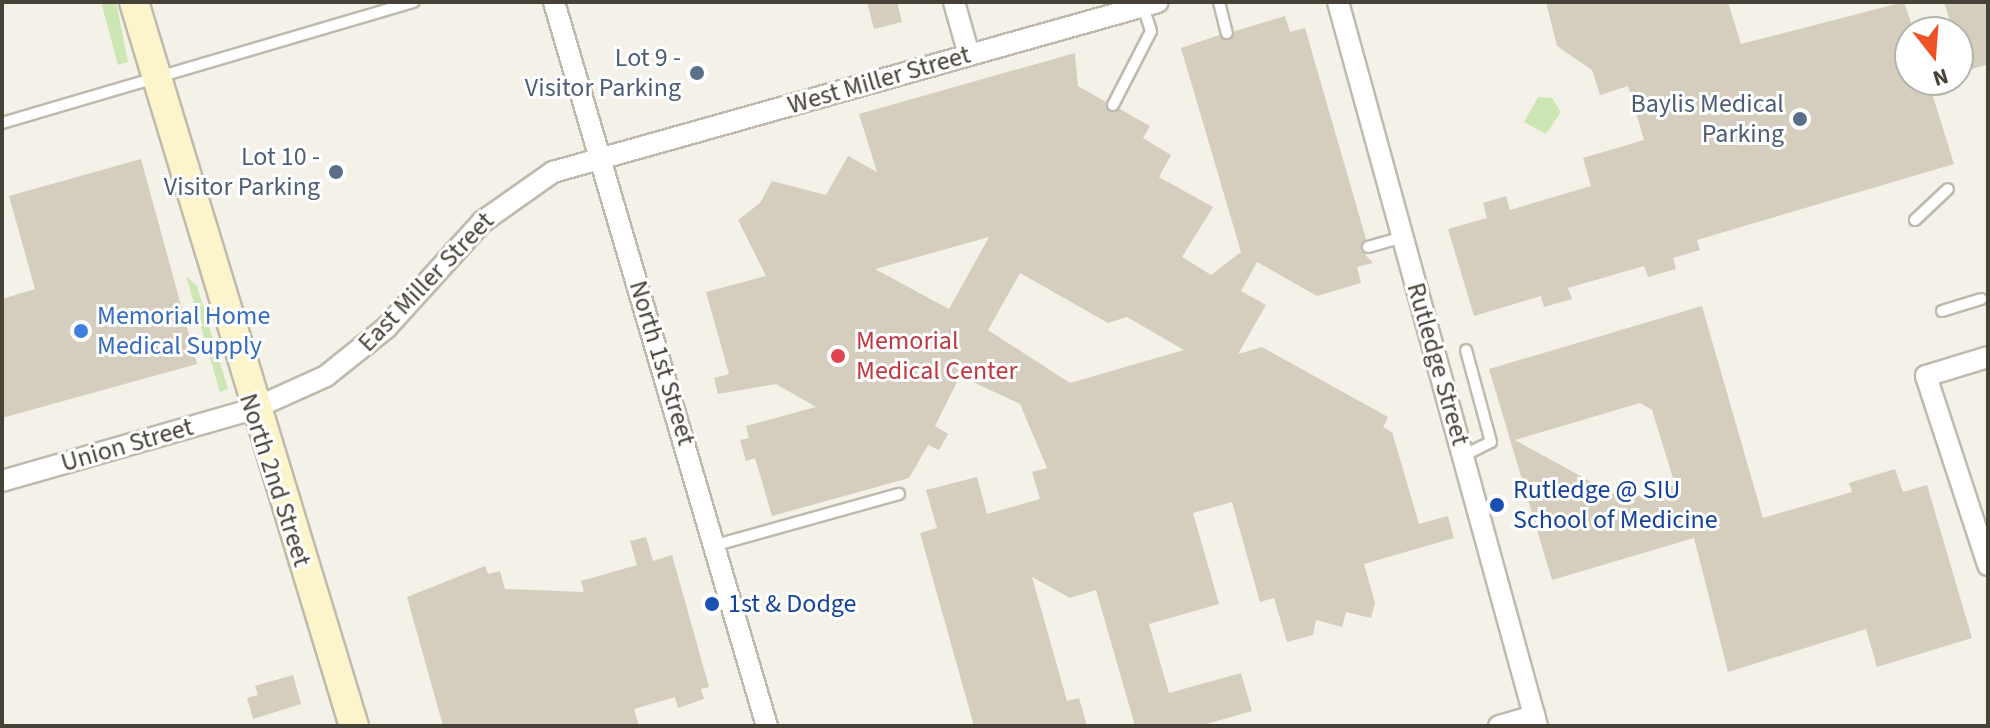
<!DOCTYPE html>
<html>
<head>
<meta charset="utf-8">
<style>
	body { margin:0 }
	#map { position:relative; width:1990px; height:728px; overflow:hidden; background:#f4f1e9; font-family:"Source Sans 3",sans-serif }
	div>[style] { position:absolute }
	.green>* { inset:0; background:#cce6b4 }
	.building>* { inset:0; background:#d5cebf }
	.roads { filter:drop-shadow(2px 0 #bfbaac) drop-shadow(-2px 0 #bfbaac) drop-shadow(0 2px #bfbaac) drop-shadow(0 -2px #bfbaac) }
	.lane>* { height:10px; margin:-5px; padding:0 5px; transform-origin:5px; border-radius:5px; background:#fff }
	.street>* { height:20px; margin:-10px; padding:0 10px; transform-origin:10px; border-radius:10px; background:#fff }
	.secondary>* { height:28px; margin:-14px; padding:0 14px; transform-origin:14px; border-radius:14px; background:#fcf4cb }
	.dots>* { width:22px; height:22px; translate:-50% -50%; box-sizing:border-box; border:4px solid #fff; border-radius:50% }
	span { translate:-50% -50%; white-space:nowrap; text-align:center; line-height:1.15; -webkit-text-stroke:6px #fff; paint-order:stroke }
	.service-label { font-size:26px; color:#4e5e75 }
	.right { translate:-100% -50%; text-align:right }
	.street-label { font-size:26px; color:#474238 }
	.shop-label { font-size:26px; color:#366cbe }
	.left { translate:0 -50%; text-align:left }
	.health-label { font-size:26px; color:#be3a42 }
	.transit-label { font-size:26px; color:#164399 }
	.frame { position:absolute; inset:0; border:4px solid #474238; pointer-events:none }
	.north { position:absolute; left:1894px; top:16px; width:80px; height:80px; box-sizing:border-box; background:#fff; border:2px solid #b5b3af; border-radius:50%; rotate:163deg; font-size:22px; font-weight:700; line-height:32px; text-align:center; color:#474238 }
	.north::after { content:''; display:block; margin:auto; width:28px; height:36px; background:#ef5325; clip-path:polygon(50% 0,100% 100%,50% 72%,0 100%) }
</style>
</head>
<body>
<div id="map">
	<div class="green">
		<i style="clip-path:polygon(101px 2px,116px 2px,128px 62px,118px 65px)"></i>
		<i style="clip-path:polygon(1538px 97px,1552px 98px,1561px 112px,1546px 134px,1524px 122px)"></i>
		<i style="clip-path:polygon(186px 276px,197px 286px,228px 389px,220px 392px)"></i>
	</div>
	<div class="building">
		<i style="clip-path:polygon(867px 2px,897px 2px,902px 22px,874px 29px)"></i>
		<i style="clip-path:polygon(1546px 2px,1728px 2px,1741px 44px,1904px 2px,1914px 32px,1910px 80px,1928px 80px,1954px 164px,1697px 240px,1700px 250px,1673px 258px,1676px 269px,1648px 277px,1644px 266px,1568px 288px,1572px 299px,1544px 307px,1541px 296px,1474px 316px,1448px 229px,1487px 218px,1483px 203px,1506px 196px,1510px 210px,1591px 186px,1583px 158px,1644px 140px,1628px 86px,1600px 95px,1592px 70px,1557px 46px)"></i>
		<i style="clip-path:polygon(1944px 2px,1988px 2px,1988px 64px,1966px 71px)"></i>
		<i style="clip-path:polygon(evenodd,1285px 16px,1290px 32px,1305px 28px,1366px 239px,1361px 250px,1373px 263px,1357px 267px,1361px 283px,1317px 296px,1257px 262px,1241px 291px,1266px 305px,1238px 354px,1262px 347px,1388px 417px,1383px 427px,1392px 432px,1419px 524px,1448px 516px,1454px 538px,1364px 564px,1375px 603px,1371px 618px,1346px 612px,1342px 627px,1316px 620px,1313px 635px,1287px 642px,1274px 598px,1260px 602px,1232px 502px,1193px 513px,1219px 604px,1149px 624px,1169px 693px,1241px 673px,1252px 711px,1199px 726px,1135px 726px,1096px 590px,1070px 598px,1032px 577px,1067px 701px,1079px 698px,1087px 726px,974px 726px,920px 533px,937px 528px,926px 490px,977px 477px,987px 514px,1040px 499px,1032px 472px,1047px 468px,1020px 404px,960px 376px,935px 426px,948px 434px,939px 450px,928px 445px,909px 478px,772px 516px,755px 458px,746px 461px,740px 440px,749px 438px,746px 426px,816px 407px,776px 384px,718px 394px,714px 378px,729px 374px,706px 292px,766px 276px,738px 220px,760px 203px,772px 181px,826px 195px,848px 156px,877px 172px,859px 114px,1075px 53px,1078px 86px,1106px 102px,1109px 112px,1120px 109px,1150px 126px,1143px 138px,1171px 155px,1159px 177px,1213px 207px,1182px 257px,1211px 275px,1241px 252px,1181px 48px,1219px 35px,1230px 40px,1235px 31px,1285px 16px,989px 237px,949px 309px,875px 269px,989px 237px,1285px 16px,1020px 273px,1108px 323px,1127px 317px,1184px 350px,1070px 383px,988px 330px,1020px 273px)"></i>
		<i style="clip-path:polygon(141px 159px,197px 364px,2px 418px,2px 299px,35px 289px,9px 196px)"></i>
		<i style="clip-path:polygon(evenodd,1702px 306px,1763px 518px,1852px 492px,1849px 483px,1895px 469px,1903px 492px,1927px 485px,1972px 638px,1877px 667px,1866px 629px,1728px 672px,1694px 538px,1552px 580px,1489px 369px,1702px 306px,1640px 403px,1652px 410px,1675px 485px,1624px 500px,1515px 440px,1640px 403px)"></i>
		<i style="clip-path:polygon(646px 537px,653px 561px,672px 555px,709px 687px,701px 689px,704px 699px,678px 708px,675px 697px,634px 709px,639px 726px,443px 726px,407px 597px,485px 566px,488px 574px,500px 571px,505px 589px,584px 592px,581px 581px,637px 565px,630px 541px)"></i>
		<i style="clip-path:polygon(293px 675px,301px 704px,253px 719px,247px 698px,258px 695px,255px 686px)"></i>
	</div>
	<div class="roads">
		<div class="lane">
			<i style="left:1219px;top:2px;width:32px;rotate:76deg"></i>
			<i style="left:1113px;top:105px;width:83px;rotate:-62.8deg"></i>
			<i style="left:1151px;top:31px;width:26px;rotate:-108deg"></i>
			<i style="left:2px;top:123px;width:429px;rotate:-16.4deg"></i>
			<i style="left:1915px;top:220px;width:45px;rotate:-43.2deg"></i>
			<i style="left:1368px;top:247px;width:36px;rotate:-16deg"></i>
			<i style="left:1942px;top:311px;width:41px;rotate:-17.1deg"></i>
			<i style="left:1463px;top:456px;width:31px;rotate:-27deg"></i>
			<i style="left:1491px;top:442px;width:95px;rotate:-105.2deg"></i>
			<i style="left:716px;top:545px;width:190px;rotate:-15.6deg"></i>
		</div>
		<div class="street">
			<i style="left:554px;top:2px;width:755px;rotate:73.61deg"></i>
			<i style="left:954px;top:2px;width:55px;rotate:74.2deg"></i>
			<i style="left:1338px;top:2px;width:751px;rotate:74.63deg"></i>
			<i style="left:1988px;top:357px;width:65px;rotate:163deg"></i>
			<i style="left:1926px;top:376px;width:199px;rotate:71.8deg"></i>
			<i style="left:2px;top:481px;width:261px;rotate:-16deg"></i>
			<i style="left:253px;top:409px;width:80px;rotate:-24.3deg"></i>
			<i style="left:326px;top:376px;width:77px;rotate:-38.7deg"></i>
			<i style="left:386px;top:328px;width:143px;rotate:-47.8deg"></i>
			<i style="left:482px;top:222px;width:87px;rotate:-35.2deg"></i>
			<i style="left:553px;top:172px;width:628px;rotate:-15.69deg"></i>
			<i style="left:1499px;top:726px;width:37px;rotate:-16deg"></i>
		</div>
		<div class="secondary">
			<i style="left:134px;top:2px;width:757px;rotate:73.1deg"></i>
		</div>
	</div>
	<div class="dots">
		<i style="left:697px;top:73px;background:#5c6f8a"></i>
		<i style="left:1800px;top:119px;background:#5c6f8a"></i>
		<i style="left:336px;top:172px;background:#5c6f8a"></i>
		<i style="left:81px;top:331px;background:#3f7fe0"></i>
		<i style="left:838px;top:356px;background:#e0444e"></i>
		<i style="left:1497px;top:505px;background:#1a4fb4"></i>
		<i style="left:712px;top:604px;background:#1a4fb4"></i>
	</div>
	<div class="service-label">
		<span class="right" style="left:681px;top:73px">Lot 9 -<br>Visitor Parking</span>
		<span class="right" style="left:1784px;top:119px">Baylis Medical<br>Parking</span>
		<span class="right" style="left:320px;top:172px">Lot 10 -<br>Visitor Parking</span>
	</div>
	<div class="street-label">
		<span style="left:879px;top:80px;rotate:-16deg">West Miller Street</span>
		<span style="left:426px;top:282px;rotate:-46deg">East Miller Street</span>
		<span style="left:662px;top:363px;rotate:73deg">North 1st Street</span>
		<span style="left:1438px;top:364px;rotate:74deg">Rutledge Street</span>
		<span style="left:127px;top:445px;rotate:-16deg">Union Street</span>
		<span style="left:275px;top:480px;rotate:72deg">North 2nd Street</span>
	</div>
	<div class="shop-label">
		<span class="left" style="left:97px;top:331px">Memorial Home<br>Medical Supply</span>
	</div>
	<div class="health-label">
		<span class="left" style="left:856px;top:356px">Memorial<br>Medical Center</span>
	</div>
	<div class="transit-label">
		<span class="left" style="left:1513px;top:505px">Rutledge @ SIU<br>School of Medicine</span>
		<span class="left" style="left:728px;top:604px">1st &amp; Dodge</span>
	</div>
	<div class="frame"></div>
	<div class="north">N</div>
</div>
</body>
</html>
